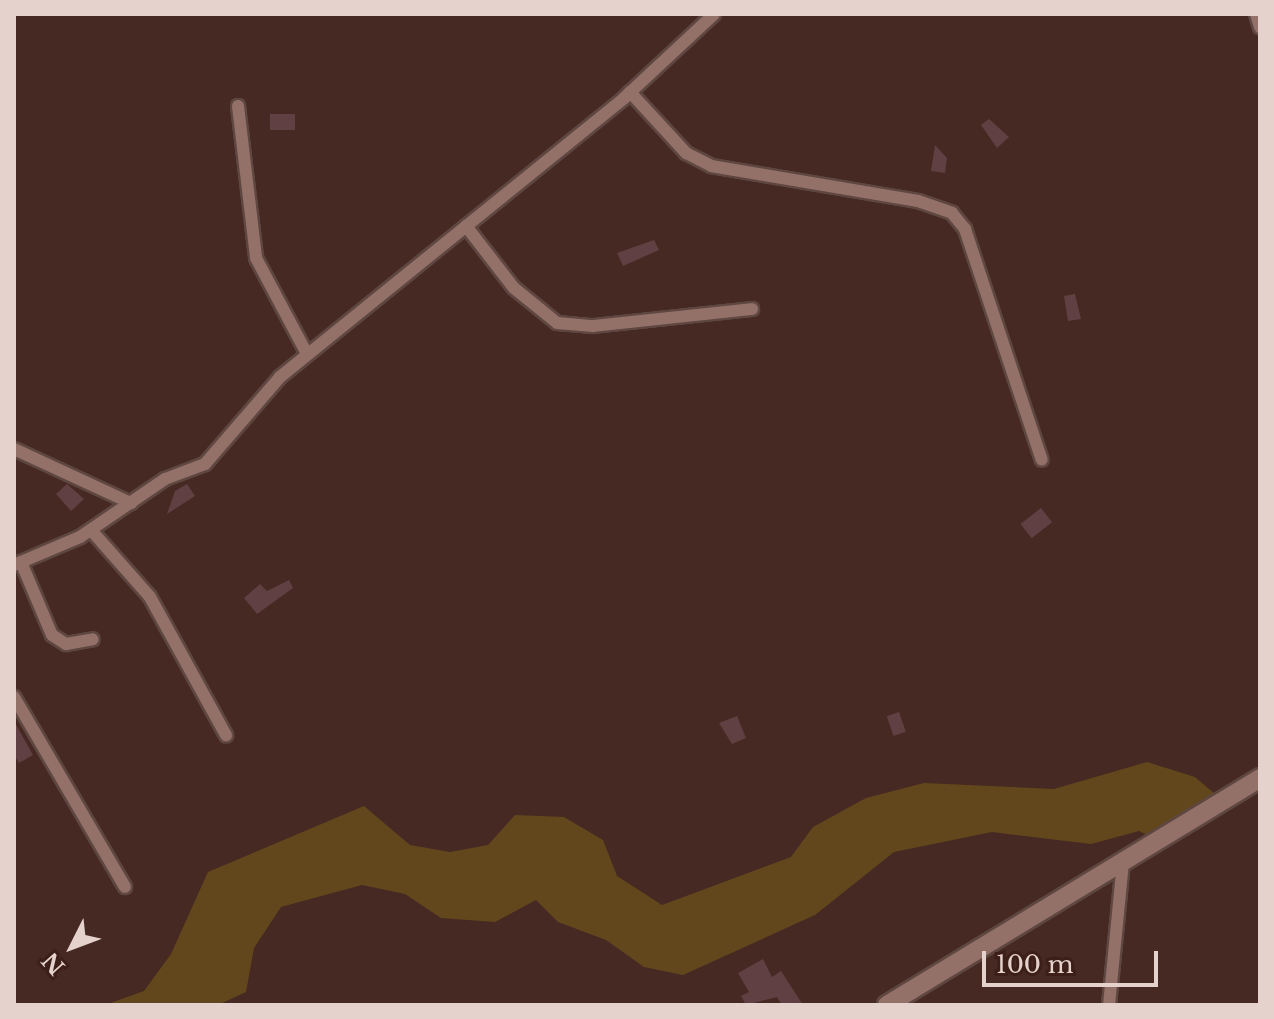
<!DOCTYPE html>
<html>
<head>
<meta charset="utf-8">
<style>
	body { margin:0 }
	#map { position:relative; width:1274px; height:1019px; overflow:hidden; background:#462922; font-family:"Libre Baskerville",serif }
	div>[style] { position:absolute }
	.green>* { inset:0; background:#62471d }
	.building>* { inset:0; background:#604043; transform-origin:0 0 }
	.roads { filter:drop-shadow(2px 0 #5f4741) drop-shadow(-2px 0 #5f4741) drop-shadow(0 2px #5f4741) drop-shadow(0 -2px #5f4741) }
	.street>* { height:12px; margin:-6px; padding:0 6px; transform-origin:6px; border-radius:6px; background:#937169 }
	.secondary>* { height:18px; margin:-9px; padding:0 9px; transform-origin:9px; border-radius:9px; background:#937169 }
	span { translate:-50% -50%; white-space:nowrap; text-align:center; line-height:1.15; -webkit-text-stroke:7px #3b1f18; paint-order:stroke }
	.frame { position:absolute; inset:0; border:16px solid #e5d2cd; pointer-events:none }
	.north { position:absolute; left:32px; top:907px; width:80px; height:80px; -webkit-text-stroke:6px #3b1f18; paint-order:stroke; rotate:228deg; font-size:22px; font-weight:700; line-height:32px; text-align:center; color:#e5d2cd }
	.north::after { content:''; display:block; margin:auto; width:28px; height:36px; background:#e5d2cd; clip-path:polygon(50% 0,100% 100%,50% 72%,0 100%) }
	.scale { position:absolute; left:982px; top:951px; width:176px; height:36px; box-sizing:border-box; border:4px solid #e5d2cd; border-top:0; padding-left:10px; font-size:24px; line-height:28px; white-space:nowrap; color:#e5d2cd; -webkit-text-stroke:6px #3b1f18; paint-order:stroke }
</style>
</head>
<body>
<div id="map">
	<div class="green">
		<i style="clip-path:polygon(1147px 762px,1195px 777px,1223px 801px,1158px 840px,1139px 831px,1091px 844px,992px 832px,894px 852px,815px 915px,683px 975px,644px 967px,606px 940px,558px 922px,536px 900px,495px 922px,441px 918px,405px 894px,362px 885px,281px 907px,254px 948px,246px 992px,218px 1005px,105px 1005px,144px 991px,171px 954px,208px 872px,364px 806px,410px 845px,450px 852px,488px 845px,515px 815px,564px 817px,603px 840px,617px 876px,662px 905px,791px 857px,813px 827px,866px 798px,924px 783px,1054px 789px)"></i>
	</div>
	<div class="building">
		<i style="left:295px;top:114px;width:16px;height:25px;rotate:90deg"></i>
		<i style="clip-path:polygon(989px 119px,1009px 137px,997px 148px,981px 125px)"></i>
		<i style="clip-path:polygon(935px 145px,947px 158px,945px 173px,931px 171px)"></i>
		<i style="clip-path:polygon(654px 240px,659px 250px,623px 266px,617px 253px)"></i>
		<i style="clip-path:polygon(1075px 294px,1081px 319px,1068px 321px,1064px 296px)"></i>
		<i style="clip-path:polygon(67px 484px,84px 499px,71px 511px,56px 494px)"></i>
		<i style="clip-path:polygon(187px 484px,195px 496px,167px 514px,175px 491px)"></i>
		<i style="left:1041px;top:508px;width:18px;height:26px;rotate:52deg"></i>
		<i style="clip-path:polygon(289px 580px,293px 588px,257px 614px,244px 598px,260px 584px,267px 591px)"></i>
		<i style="left:899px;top:712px;width:21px;height:13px;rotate:71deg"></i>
		<i style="clip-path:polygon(737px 716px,746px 738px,732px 744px,719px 723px)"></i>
		<i style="clip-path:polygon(14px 721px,33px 755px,19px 763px,14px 755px)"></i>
		<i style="clip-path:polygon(763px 959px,772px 977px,781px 971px,803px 1005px,782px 1005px,777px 997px,746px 1005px,741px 996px,749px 992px,738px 973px)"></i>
	</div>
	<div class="roads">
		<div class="street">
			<i style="left:1256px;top:14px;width:14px;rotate:73deg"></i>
			<i style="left:630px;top:92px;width:83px;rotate:47.4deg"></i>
			<i style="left:686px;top:153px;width:28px;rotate:27deg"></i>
			<i style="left:711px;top:166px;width:210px;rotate:9.6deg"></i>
			<i style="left:918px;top:201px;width:36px;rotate:19deg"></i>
			<i style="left:952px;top:213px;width:21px;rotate:51deg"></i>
			<i style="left:965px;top:229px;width:243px;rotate:71.6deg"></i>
			<i style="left:238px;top:106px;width:153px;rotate:83.2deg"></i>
			<i style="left:256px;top:258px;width:109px;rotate:62deg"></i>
			<i style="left:466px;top:226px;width:78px;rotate:52.3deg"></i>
			<i style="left:514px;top:288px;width:55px;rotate:39.1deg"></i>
			<i style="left:557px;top:323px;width:36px;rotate:5deg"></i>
			<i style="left:593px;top:326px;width:160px;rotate:-6.1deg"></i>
			<i style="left:14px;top:449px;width:129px;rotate:24.8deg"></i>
			<i style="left:91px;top:530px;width:89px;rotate:48.6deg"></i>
			<i style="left:150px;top:597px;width:158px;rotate:61.2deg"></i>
			<i style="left:21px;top:562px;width:79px;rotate:67deg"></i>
			<i style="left:52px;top:635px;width:17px;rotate:33deg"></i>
			<i style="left:66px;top:644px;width:27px;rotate:-10deg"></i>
			<i style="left:14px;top:565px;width:72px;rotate:-23deg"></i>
			<i style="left:80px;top:537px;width:103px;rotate:-34.3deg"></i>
			<i style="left:165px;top:479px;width:43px;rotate:-20.6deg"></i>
			<i style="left:205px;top:464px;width:115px;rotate:-49.2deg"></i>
			<i style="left:280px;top:377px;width:443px;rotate:-39deg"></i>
			<i style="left:624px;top:98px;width:123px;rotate:-43deg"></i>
			<i style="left:14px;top:697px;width:220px;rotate:59.7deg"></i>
			<i style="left:1109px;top:1005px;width:143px;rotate:-84.4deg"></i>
		</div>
		<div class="secondary">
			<i style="left:887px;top:1005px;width:437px;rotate:-31.3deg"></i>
		</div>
	</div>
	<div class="frame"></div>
	<div class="north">N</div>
	<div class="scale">100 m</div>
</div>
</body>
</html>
